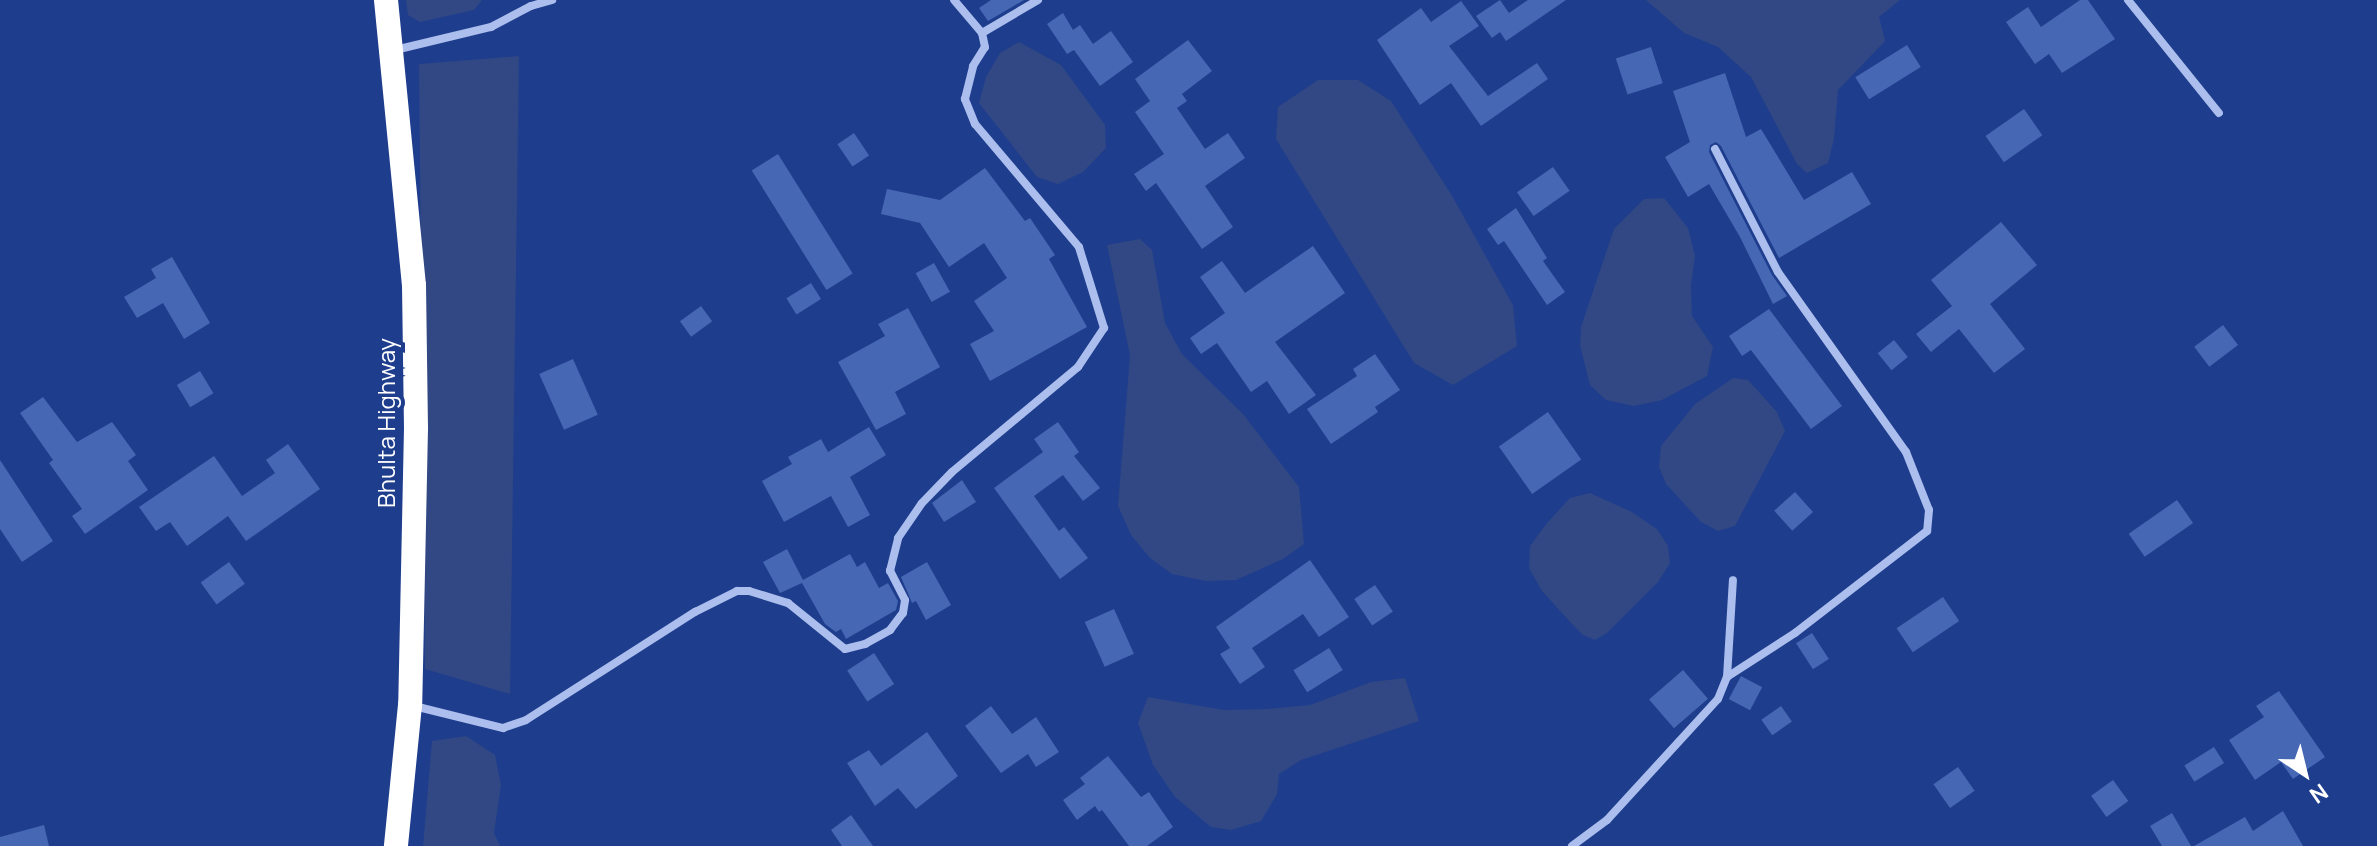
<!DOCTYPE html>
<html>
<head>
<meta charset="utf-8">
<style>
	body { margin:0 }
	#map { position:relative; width:2377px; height:846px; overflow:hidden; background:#1e3d8d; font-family:Manrope,sans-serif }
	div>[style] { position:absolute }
	.water>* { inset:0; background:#314884 }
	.building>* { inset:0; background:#4667b4; transform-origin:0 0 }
	.street>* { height:8px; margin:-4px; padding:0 4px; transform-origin:4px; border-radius:4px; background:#abbeed }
	.highway>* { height:24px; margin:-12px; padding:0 12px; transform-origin:12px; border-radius:12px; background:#fff }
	span { translate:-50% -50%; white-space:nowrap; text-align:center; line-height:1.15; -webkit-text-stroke:8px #1e3d8d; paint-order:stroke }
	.street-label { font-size:24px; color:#fff }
	.north { position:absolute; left:2265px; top:734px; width:80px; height:80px; -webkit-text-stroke:6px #1e3d8d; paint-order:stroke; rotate:145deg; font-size:22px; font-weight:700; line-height:32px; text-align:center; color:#fff }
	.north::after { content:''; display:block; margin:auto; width:28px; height:36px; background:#fff; clip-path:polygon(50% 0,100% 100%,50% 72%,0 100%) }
</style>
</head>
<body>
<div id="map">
	<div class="water">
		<i style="clip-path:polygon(406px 0,482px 0,474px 10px,420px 22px,408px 15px)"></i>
		<i style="clip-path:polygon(1646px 0,1900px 0,1879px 17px,1885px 41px,1838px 90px,1834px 139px,1828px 163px,1807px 173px,1797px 164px,1751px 77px,1718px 47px,1684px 33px)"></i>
		<i style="clip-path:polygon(1019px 42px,1061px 65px,1105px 125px,1106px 148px,1083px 172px,1058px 184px,1037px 177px,979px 103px,986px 77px,1000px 53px)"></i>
		<i style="clip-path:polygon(519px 56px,510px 694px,425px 669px,419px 64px)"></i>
		<i style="clip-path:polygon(1318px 80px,1358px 80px,1391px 101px,1451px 194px,1513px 305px,1517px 346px,1453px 385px,1414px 363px,1276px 139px,1278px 107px)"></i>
		<i style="clip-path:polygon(1664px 198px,1688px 228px,1695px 256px,1691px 286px,1692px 316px,1713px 347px,1707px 376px,1662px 400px,1634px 406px,1606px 400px,1590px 385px,1580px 345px,1581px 327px,1614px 229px,1644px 199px)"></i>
		<i style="clip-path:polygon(1140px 239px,1152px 250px,1165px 323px,1182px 354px,1243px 414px,1299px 487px,1304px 544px,1283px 559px,1236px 580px,1206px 581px,1172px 574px,1150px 558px,1131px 535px,1118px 506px,1130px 355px,1107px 245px)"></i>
		<i style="clip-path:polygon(1733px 378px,1748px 380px,1758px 391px,1777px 412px,1785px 431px,1735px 526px,1718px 531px,1701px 522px,1666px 484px,1659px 467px,1661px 446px,1695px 404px)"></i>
		<i style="clip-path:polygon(1590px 493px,1632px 512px,1657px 529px,1668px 546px,1670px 563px,1658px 582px,1607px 633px,1595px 640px,1583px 635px,1571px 623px,1542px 591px,1529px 568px,1530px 546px,1547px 523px,1570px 498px)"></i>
		<i style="clip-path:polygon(1405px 678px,1419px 721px,1301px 760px,1279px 774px,1277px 794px,1261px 821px,1231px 830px,1211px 827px,1175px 797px,1153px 765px,1138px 723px,1148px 697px,1224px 710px,1267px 709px,1310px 705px,1371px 682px)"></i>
		<i style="clip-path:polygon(466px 736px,495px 755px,501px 785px,494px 833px,500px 846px,423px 846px,432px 741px)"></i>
	</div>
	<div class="building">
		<i style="clip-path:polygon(991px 0,1024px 0,988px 21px,979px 8px)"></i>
		<i style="clip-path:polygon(1500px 0,1509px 13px,1528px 0,1566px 0,1506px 41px,1500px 32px,1492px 38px,1476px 16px)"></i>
		<i style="clip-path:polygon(2080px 0,2088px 0,2115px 39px,2062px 73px,2049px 54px,2035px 64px,2006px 22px,2028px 7px,2041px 27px)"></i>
		<i style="clip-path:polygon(1461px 1px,1479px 26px,1449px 46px,1488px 96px,1537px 63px,1548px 79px,1481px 126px,1451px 83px,1420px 105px,1377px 40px,1421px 8px,1431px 22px)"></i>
		<i style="clip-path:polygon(1063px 13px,1073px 30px,1080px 25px,1093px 44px,1111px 31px,1133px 62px,1100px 86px,1074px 50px,1067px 54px,1047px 24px)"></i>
		<i style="clip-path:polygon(1188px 40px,1212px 71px,1182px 94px,1187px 101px,1177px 108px,1205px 149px,1228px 133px,1245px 158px,1205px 186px,1233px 227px,1202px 249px,1156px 183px,1146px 191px,1134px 174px,1164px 154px,1135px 112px,1150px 101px,1135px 79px)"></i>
		<i style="left:1907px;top:45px;width:26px;height:61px;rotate:58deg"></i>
		<i style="left:1651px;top:47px;width:38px;height:37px;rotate:72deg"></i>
		<i style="clip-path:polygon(1725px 73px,1746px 137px,1761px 129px,1804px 200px,1852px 172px,1871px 204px,1779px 258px,1721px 146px,1716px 142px,1710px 145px,1709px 152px,1772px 275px,1787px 296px,1773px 304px,1740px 237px,1709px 184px,1688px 197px,1665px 157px,1690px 142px,1673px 91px)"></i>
		<i style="left:2024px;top:109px;width:32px;height:47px;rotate:55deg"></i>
		<i style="left:854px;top:133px;width:27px;height:20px;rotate:56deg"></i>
		<i style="left:778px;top:154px;width:141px;height:31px;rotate:58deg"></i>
		<i style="left:1553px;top:167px;width:29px;height:44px;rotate:55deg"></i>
		<i style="clip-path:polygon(985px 168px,1025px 221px,1030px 218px,1055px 255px,1049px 259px,1087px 327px,990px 381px,970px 344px,994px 331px,974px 301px,1007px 278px,984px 243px,949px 267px,920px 223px,881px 214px,887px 189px,940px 200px)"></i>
		<i style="clip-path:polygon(1516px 208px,1547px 258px,1543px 261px,1565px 292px,1547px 305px,1504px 241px,1498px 245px,1487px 229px)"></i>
		<i style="clip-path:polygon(2001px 222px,2037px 265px,1990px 304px,2025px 349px,1994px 373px,1959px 329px,1931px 352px,1916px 334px,1952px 306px,1931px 280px)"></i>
		<i style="clip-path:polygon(1313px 246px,1345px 293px,1275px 342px,1316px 395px,1289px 414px,1267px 381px,1251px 392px,1217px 343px,1201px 354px,1190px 338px,1225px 313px,1200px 277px,1222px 261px,1245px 293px)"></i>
		<i style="clip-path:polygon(172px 257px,210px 323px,184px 339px,163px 303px,137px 318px,124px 297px,156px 278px,151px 269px)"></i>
		<i style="left:934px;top:263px;width:33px;height:21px;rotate:61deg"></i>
		<i style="left:811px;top:283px;width:19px;height:29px;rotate:58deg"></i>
		<i style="left:701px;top:306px;width:19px;height:26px;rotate:54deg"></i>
		<i style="clip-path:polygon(908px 308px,940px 367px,895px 392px,906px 414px,876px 430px,838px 362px,885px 336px,878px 324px)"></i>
		<i style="clip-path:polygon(1769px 309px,1842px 406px,1811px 429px,1751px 350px,1742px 356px,1729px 336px)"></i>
		<i style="left:2223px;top:325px;width:25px;height:36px;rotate:53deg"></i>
		<i style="left:1894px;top:340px;width:22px;height:21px;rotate:51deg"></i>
		<i style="clip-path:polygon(1375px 354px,1400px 390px,1375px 407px,1378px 412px,1331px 444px,1307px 409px,1357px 376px,1353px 369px)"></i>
		<i style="left:573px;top:359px;width:61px;height:37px;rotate:66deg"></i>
		<i style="left:200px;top:371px;width:26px;height:27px;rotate:59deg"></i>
		<i style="clip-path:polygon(43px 397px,77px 442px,112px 422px,136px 455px,128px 461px,148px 490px,85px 534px,72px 516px,82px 509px,49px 463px,53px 460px,20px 413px)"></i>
		<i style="left:1548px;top:412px;width:58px;height:60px;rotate:55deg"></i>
		<i style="clip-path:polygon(1058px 422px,1079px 452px,1074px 456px,1100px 488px,1083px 501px,1063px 475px,1034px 496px,1059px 531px,1064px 527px,1088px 558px,1060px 579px,994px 488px,1043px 452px,1034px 439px)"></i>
		<i style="clip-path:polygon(869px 427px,886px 455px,850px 477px,870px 515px,848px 527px,831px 496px,784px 522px,762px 481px,792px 464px,788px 457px,821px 439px,828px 452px)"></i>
		<i style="clip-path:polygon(288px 444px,320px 489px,246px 541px,228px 516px,187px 546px,170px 522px,156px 531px,139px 507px,214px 456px,242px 496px,275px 473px,266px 460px)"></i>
		<i style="clip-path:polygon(0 460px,53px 541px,22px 562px,0 529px)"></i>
		<i style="clip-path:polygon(962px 480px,976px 502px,944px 522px,932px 503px)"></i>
		<i style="left:1795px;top:492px;width:27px;height:28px;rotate:48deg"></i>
		<i style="left:2177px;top:500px;width:28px;height:59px;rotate:55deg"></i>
		<i style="clip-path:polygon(787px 549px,803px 580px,850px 554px,857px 567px,865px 562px,879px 588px,888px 583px,898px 601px,896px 610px,846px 639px,841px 629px,836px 632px,825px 624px,802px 583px,780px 593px,763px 562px)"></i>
		<i style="clip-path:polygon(1310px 560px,1349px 617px,1319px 637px,1303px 614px,1252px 648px,1265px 667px,1240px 684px,1220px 654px,1230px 648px,1216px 627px)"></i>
		<i style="left:229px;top:562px;width:27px;height:35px;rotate:54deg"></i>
		<i style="clip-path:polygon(927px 562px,951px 605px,926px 620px,916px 601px,912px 603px,901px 577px)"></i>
		<i style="left:1375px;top:585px;width:32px;height:25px;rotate:56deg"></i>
		<i style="left:1943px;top:597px;width:29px;height:56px;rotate:56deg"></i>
		<i style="left:1114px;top:609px;width:49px;height:32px;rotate:66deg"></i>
		<i style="left:1812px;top:633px;width:31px;height:19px;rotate:57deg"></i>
		<i style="left:1329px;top:648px;width:26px;height:42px;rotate:58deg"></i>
		<i style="left:874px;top:653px;width:37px;height:32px;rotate:57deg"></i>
		<i style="left:1683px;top:670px;width:38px;height:45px;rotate:49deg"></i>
		<i style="left:1741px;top:676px;width:24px;height:26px;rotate:28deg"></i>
		<i style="clip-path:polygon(2279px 691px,2325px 757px,2293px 779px,2281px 762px,2255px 780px,2229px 740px,2264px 717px,2256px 706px)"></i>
		<i style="clip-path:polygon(991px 706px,1012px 734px,1036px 717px,1059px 752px,1036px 767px,1028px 754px,1001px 773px,965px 726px)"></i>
		<i style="left:1781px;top:706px;width:19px;height:24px;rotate:55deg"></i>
		<i style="clip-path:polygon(927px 732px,958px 776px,916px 809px,898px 788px,875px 806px,847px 763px,869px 750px,881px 766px)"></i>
		<i style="left:2214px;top:747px;width:19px;height:35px;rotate:58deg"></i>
		<i style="clip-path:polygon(1108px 756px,1141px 797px,1149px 792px,1173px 827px,1147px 846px,1129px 846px,1102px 810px,1099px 812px,1095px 806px,1077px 820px,1063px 800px,1085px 784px,1080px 778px)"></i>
		<i style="left:1958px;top:767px;width:29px;height:30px;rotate:55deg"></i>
		<i style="left:2113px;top:780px;width:26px;height:27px;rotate:54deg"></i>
		<i style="clip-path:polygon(2283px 811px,2303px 846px,2194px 846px,2245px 817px,2253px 831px)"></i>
		<i style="clip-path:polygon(2172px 813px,2191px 846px,2162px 846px,2150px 826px)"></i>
		<i style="clip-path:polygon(851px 815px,873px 846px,842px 846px,831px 830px)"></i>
		<i style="clip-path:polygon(44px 825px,49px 846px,0 846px,0 837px)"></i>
	</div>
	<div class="street">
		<i style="left:2128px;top:0;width:145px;rotate:51.2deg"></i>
		<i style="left:982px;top:33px;width:65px;rotate:-30.5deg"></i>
		<i style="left:395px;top:50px;width:99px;rotate:-13.5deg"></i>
		<i style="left:491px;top:27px;width:45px;rotate:-27.7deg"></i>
		<i style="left:531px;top:6px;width:22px;rotate:-16deg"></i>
		<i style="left:1715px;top:149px;width:138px;rotate:62.9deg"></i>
		<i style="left:1778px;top:272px;width:221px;rotate:54.6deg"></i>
		<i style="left:1906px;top:452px;width:62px;rotate:68.4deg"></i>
		<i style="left:1929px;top:510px;width:21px;rotate:95deg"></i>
		<i style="left:1927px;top:531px;width:167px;rotate:142.3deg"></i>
		<i style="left:1795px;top:633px;width:81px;rotate:147.1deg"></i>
		<i style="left:414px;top:706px;width:92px;rotate:13.9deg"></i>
		<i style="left:503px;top:728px;width:24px;rotate:-19deg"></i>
		<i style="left:526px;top:720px;width:201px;rotate:-32.6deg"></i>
		<i style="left:695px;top:612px;width:47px;rotate:-26.6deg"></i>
		<i style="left:737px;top:591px;width:12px"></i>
		<i style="left:749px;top:591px;width:41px;rotate:17.1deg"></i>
		<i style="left:788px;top:603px;width:73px;rotate:38.9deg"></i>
		<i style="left:845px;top:649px;width:21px;rotate:-14deg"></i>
		<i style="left:865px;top:644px;width:29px;rotate:-29deg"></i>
		<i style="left:890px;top:630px;width:21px;rotate:-53deg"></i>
		<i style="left:903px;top:613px;width:13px;rotate:-81deg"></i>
		<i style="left:905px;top:600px;width:33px;rotate:-117deg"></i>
		<i style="left:890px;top:571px;width:34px;rotate:-76deg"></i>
		<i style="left:898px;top:538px;width:42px;rotate:-55.6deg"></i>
		<i style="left:922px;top:503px;width:43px;rotate:-45.9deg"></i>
		<i style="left:952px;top:472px;width:164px;rotate:-39.8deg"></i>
		<i style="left:1078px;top:367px;width:47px;rotate:-56.3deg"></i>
		<i style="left:1104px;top:328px;width:85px;rotate:-107.2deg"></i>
		<i style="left:1079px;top:247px;width:161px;rotate:-130.2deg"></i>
		<i style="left:975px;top:124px;width:27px;rotate:-112deg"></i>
		<i style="left:965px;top:99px;width:34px;rotate:-76deg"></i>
		<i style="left:973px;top:66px;width:22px;rotate:-58deg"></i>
		<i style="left:985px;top:47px;width:14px;rotate:-102deg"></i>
		<i style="left:982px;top:33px;width:43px;rotate:-130.3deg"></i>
		<i style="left:1572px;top:846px;width:44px;rotate:-36.6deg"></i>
		<i style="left:1607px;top:820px;width:164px;rotate:-47.5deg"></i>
		<i style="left:1718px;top:699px;width:24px;rotate:-68deg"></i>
		<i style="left:1727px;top:677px;width:97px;rotate:-86.5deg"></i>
	</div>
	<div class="highway">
		<i style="left:386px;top:0;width:286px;rotate:84.4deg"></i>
		<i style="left:414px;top:285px;width:143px;rotate:89.2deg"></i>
		<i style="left:416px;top:428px;width:277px;rotate:91.2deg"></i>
		<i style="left:410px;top:705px;width:142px;rotate:95.7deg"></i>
	</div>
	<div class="street-label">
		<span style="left:386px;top:423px;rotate:-90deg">Bhulta Highway</span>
	</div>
	<div class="north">N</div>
</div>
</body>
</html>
